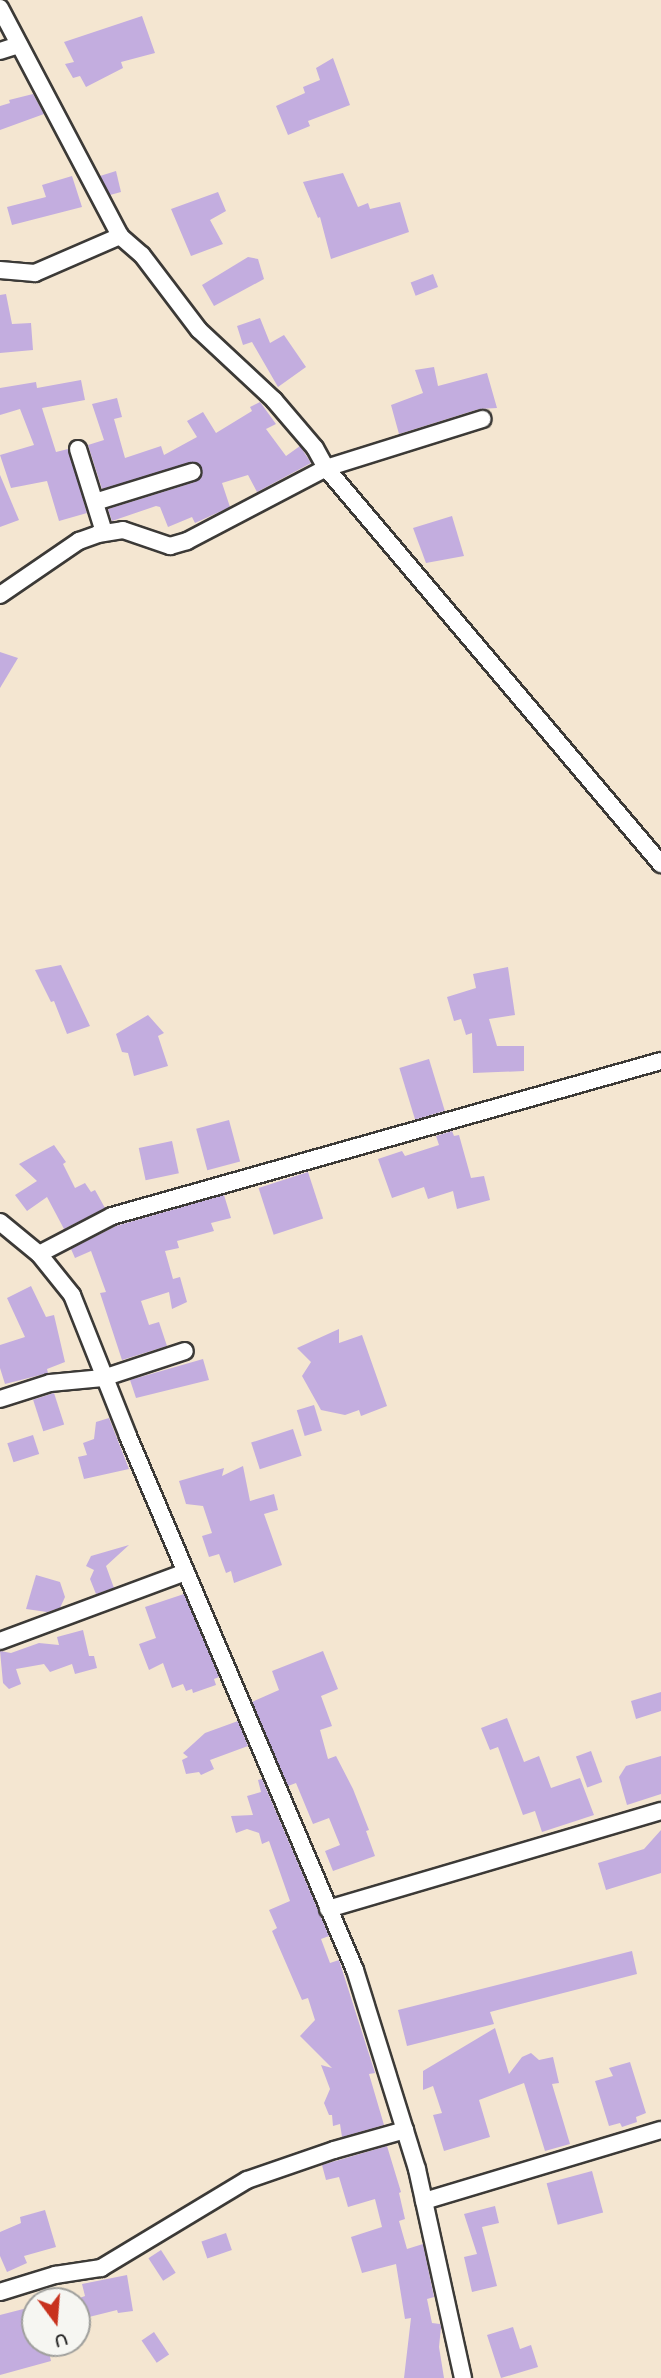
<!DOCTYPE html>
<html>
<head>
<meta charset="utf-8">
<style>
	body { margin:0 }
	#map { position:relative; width:661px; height:2378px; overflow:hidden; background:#f4e6d1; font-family:"Comic Neue",sans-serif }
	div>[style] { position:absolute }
	.building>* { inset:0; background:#c3addf; transform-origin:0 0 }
	.roads { filter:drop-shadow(2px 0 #3c3a37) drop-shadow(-2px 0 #3c3a37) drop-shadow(0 2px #3c3a37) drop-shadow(0 -2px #3c3a37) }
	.minor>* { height:16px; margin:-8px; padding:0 8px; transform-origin:8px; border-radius:8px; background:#fff }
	span { translate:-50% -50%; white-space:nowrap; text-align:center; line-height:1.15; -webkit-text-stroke:5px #f6f6f2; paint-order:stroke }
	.north { position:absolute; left:21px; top:2287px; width:70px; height:70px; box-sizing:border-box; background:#f6f6f2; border:2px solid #9f9f9c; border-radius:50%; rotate:164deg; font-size:19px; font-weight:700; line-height:28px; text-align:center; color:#1c1c1c }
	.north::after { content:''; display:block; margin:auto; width:24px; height:32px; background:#c8321e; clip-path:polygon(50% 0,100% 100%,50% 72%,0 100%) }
</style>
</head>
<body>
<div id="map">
	<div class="building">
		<i style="clip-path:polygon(142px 16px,155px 53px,121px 62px,123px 68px,86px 87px,80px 76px,73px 78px,65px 64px,74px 62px,64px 42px)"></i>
		<i style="clip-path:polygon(333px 58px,350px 105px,308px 121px,310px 126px,288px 135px,276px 106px,305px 93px,303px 87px,320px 80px,316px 68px)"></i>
		<i style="clip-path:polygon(33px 94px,44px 114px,0 130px,0 106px,10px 103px,9px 100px)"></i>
		<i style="clip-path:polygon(116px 171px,121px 192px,110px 195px,100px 176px)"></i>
		<i style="clip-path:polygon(343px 173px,358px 207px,368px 203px,370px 209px,400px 202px,409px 232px,331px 259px,320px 217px,318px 218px,303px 182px)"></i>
		<i style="clip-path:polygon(72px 176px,82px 207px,12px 225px,7px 207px,46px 197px,42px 185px)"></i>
		<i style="clip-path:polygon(218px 192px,226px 211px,210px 220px,223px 244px,191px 256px,171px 209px)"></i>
		<i style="clip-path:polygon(248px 257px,258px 259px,264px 279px,214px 306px,202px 285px)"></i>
		<i style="left:433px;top:274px;width:14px;height:24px;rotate:69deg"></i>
		<i style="clip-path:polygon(6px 294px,12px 324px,31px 323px,33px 350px,0 353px,0 295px)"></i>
		<i style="clip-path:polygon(260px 318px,270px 343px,284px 335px,306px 367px,278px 387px,252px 342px,243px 345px,237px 326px)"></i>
		<i style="clip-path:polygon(434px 367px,438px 386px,487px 373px,497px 408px,479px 409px,399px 434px,391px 405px,423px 393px,415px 370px)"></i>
		<i style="clip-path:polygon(81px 380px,85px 400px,42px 408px,56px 452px,68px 449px,87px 513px,59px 521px,47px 481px,11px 488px,0 455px,34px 445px,20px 409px,0 415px,0 388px,36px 382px,37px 388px)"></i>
		<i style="clip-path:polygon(117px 398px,122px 417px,114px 419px,125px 458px,161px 446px,164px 455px,197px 437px,187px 421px,203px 412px,216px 433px,252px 411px,250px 407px,260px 402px,276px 424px,266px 429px,286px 456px,300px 446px,311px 463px,257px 492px,248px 475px,222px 483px,230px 507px,195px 523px,192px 517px,168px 527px,160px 507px,156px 506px,112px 521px,108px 509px,195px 482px,202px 474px,200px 465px,190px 462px,102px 489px,88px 445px,104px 440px,92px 404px)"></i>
		<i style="clip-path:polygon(0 475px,19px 520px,0 527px)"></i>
		<i style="clip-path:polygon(452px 516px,464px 556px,426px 563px,413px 528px)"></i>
		<i style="clip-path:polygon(0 652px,18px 658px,0 688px)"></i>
		<i style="clip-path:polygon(61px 965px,90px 1026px,67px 1034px,54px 1001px,51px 1002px,35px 970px)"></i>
		<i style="clip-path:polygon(508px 967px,515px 1015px,489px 1019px,497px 1046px,524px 1046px,524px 1071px,473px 1073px,472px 1033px,466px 1035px,461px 1019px,454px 1021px,447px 997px,476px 988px,473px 974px)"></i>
		<i style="clip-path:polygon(148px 1015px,164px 1033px,158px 1036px,168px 1066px,134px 1076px,128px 1053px,122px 1052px,116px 1034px)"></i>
		<i style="left:429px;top:1059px;width:54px;height:31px;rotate:73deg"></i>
		<i style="left:229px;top:1120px;width:43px;height:34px;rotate:75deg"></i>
		<i style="clip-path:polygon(452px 1131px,454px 1136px,459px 1135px,471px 1178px,484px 1176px,490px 1200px,457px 1209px,453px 1191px,428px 1199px,424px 1187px,392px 1198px,378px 1159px,402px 1151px,405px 1156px,439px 1145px,436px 1136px)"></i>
		<i style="left:172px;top:1141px;width:33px;height:34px;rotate:78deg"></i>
		<i style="clip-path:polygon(54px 1145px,66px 1162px,63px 1164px,75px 1188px,85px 1183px,91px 1192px,95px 1190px,105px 1208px,64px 1229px,47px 1197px,27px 1211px,15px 1195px,37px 1181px,19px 1164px)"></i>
		<i style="left:308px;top:1172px;width:49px;height:52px;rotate:72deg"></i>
		<i style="clip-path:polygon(224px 1195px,231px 1218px,211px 1223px,214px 1231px,177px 1241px,179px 1248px,165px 1251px,173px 1279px,180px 1277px,187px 1302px,172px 1309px,169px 1292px,141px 1301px,149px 1325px,159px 1322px,167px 1346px,122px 1360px,100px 1293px,106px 1292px,91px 1251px,75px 1258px,71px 1249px,116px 1226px)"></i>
		<i style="clip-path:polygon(31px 1286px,46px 1317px,54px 1315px,65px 1362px,47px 1369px,48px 1373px,5px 1384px,0 1368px,0 1345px,25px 1337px,7px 1298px)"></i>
		<i style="clip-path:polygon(339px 1329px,339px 1343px,362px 1335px,387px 1406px,361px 1416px,359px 1410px,345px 1415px,321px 1410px,302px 1376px,311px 1362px,297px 1348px)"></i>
		<i style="clip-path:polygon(203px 1359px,209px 1380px,136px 1398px,130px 1380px)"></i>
		<i style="left:54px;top:1393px;width:33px;height:22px;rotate:72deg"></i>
		<i style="left:314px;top:1405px;width:27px;height:18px;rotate:73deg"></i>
		<i style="clip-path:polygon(109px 1418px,129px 1469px,84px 1479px,78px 1457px,87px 1455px,83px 1443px,94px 1439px,96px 1422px)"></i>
		<i style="left:293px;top:1429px;width:28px;height:44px;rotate:72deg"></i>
		<i style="left:33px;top:1435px;width:20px;height:27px;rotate:72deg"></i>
		<i style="clip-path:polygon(243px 1466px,250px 1501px,274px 1494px,278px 1510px,264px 1514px,282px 1565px,234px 1583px,231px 1571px,226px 1573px,219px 1554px,209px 1557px,202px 1536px,212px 1533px,203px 1506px,186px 1504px,179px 1481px,224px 1468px,222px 1476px)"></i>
		<i style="clip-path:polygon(129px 1545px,106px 1566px,114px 1588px,96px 1594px,90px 1579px,94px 1570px,86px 1566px,91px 1556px)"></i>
		<i style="clip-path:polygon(36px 1575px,60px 1582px,65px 1597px,60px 1608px,47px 1612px,26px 1609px)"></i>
		<i style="clip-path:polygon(184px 1594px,219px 1677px,214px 1679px,216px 1685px,193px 1693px,192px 1689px,186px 1691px,183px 1684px,172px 1688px,163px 1663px,149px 1670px,139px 1644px,156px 1638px,145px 1607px)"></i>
		<i style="clip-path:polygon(83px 1630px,89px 1656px,94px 1656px,97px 1668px,75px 1674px,72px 1664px,50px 1672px,44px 1664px,16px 1669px,21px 1684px,9px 1689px,3px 1683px,0 1651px,11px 1653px,39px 1643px,59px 1645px,57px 1637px)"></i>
		<i style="clip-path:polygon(323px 1651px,338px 1689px,321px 1696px,332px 1726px,320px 1730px,328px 1759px,336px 1756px,353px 1789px,369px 1830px,366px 1831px,375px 1856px,333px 1871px,325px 1851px,340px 1845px,329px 1818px,313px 1824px,296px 1783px,288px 1786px,252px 1702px,279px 1690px,272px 1671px)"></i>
		<i style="clip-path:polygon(661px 1692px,661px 1711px,636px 1719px,631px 1701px)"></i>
		<i style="clip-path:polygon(507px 1718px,524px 1762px,539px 1756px,551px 1788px,580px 1778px,594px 1815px,542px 1832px,535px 1811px,523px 1815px,498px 1747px,490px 1750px,481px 1728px)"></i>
		<i style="clip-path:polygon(238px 1721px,248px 1746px,210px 1760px,214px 1769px,201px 1775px,199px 1772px,186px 1774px,182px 1760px,188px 1757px,183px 1753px,205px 1733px)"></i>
		<i style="left:591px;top:1751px;width:33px;height:16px;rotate:70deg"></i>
		<i style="clip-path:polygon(661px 1756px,661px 1794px,627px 1805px,619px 1777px,626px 1766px)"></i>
		<i style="clip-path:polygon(262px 1779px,329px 1936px,321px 1939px,330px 1963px,339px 1960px,375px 2073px,369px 2074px,384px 2125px,342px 2137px,340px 2124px,333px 2126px,332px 2115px,329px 2115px,324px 2103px,330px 2089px,321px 2065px,332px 2068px,300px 2036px,315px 2020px,308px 1998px,302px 2000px,272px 1931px,277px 1928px,269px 1910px,290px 1901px,269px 1841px,262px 1844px,259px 1833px,247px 1829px,236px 1833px,231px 1816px,253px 1815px,247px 1796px,261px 1792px,258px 1780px)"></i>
		<i style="clip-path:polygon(661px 1830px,661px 1873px,606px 1890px,598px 1863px,644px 1849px)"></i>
		<i style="clip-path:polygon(632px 1951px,637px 1974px,490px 2012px,494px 2024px,407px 2046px,398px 2010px)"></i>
		<i style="clip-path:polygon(495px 2028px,509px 2074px,522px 2057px,531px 2053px,539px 2060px,553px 2057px,559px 2083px,552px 2084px,570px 2144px,545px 2151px,524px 2083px,479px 2100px,490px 2137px,444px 2151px,433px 2115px,442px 2113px,433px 2086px,423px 2090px,423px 2071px)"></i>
		<i style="clip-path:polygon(630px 2062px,646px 2113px,636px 2117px,637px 2122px,622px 2127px,620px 2123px,609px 2126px,595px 2081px,613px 2076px,609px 2068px)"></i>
		<i style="clip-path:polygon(387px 2146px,401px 2192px,399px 2193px,405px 2219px,399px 2221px,407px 2249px,423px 2244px,434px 2297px,427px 2299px,432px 2323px,440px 2324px,441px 2327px,439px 2347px,444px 2378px,404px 2378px,411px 2318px,405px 2319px,396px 2264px,362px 2273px,351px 2237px,382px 2227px,375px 2199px,348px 2207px,339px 2177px,326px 2180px,322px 2165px)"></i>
		<i style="left:592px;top:2171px;width:43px;height:47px;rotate:75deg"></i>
		<i style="clip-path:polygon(495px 2206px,499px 2223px,482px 2227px,497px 2286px,472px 2292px,464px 2257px,477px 2254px,464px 2214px)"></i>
		<i style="clip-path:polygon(45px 2210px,56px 2247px,24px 2256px,27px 2263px,7px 2272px,0 2256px,0 2232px,21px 2223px,20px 2217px)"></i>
		<i style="left:226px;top:2233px;width:18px;height:26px;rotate:71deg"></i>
		<i style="left:161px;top:2250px;width:27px;height:15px;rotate:57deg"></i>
		<i style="clip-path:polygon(127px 2275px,133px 2311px,118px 2313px,117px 2310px,77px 2320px,77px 2299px,85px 2296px,82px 2284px)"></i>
		<i style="clip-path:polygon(35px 2306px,35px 2343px,47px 2343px,51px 2361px,0 2375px,0 2315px)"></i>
		<i style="clip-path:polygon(513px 2327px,520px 2349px,531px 2345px,538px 2367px,501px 2378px,487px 2335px)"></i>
		<i style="left:154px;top:2332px;width:27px;height:15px;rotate:56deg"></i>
	</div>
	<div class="roads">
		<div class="minor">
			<i style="left:0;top:8px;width:258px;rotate:62.2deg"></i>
			<i style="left:120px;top:236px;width:29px;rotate:41deg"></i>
			<i style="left:142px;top:255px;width:94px;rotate:52.8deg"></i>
			<i style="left:199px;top:330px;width:103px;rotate:43deg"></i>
			<i style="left:274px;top:400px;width:63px;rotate:49.5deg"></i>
			<i style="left:315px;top:448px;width:23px;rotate:61deg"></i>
			<i style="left:326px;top:468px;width:519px;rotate:49.77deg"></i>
			<i style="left:0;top:51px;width:20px;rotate:-18deg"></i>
			<i style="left:0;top:270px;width:35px;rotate:5deg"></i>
			<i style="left:35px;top:273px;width:93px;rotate:-23.5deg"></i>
			<i style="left:78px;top:449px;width:87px;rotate:72.6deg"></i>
			<i style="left:95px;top:502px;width:102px;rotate:-17.2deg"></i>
			<i style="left:0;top:595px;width:96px;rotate:-34.4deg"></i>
			<i style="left:79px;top:541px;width:20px;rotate:-20deg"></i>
			<i style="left:98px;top:534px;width:25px;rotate:-9deg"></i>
			<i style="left:123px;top:530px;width:50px;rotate:18.8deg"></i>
			<i style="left:170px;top:546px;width:18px;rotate:-16deg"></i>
			<i style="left:187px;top:541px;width:157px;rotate:-27.7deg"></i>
			<i style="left:326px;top:468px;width:164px;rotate:-17.4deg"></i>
			<i style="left:0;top:1222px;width:50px;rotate:39.4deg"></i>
			<i style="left:39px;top:1254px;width:53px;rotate:51.2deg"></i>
			<i style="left:72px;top:1295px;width:152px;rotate:68.3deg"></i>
			<i style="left:128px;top:1436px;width:580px;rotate:66.97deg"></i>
			<i style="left:355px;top:1970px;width:208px;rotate:72.7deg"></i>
			<i style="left:417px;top:2169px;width:214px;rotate:77.6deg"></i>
			<i style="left:39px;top:1254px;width:82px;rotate:-27.5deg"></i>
			<i style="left:112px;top:1216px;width:570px;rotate:-15.77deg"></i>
			<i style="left:0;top:1399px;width:52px;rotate:-17.7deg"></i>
			<i style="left:50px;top:1383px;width:53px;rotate:-5.4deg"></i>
			<i style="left:103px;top:1378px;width:86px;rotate:-18.2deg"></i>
			<i style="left:0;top:1641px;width:198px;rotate:-20.4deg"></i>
			<i style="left:328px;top:1909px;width:347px;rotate:-16.4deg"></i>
			<i style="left:424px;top:2201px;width:247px;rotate:-16.7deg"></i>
			<i style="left:0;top:2292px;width:58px;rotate:-17.2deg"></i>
			<i style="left:55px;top:2275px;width:47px;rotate:-8.7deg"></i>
			<i style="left:101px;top:2268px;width:170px;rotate:-31.1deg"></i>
			<i style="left:247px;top:2180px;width:92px;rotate:-19deg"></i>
			<i style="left:334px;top:2150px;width:74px;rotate:-15.7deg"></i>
		</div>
	</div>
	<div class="north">U</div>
</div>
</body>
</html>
